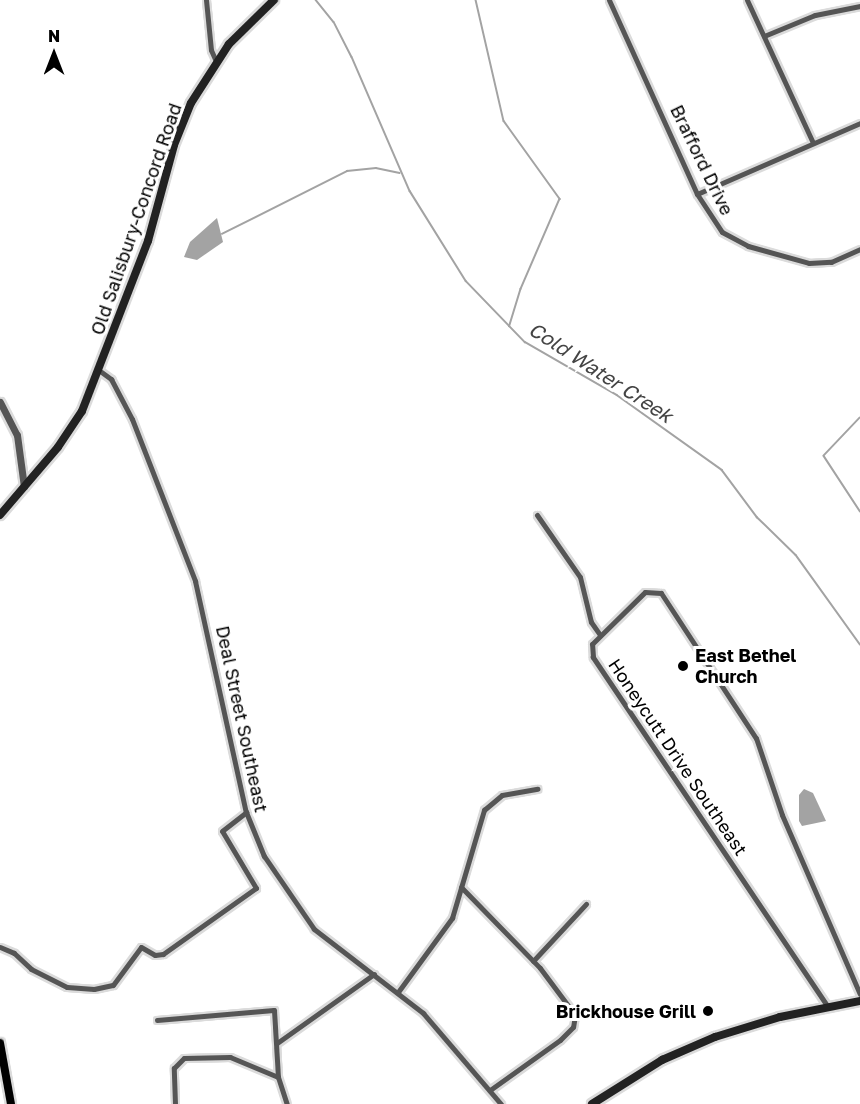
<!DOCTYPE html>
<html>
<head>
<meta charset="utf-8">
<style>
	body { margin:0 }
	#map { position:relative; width:860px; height:1104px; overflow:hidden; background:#fff; font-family:"Golos Text",sans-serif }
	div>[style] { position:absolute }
	.water>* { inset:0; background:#a3a3a3 }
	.stream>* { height:1.5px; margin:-0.75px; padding:0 0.75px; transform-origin:0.75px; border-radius:0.75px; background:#a3a3a3 }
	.roads { filter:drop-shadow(2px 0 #dbdbdb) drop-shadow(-2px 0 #dbdbdb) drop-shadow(0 2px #dbdbdb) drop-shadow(0 -2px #dbdbdb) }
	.minor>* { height:5px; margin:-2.5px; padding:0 2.5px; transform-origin:2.5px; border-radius:2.5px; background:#555 }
	.tertiary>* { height:7px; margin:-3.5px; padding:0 3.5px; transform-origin:3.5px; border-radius:3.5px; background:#555 }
	.secondary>* { height:8px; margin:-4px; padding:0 4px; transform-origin:4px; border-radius:4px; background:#222 }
	.primary>* { height:8px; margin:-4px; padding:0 4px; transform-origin:4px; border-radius:4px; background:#000 }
	.dots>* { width:16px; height:16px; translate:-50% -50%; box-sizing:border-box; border:3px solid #fff; border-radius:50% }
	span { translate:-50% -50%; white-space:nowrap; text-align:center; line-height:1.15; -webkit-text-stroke:6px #fff; paint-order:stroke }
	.street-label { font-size:18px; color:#000 }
	.poi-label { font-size:18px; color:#000; font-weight:700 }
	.left { translate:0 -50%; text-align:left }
	.right { translate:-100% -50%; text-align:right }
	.water-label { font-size:20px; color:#444; font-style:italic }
	.north { position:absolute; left:24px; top:24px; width:60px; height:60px; -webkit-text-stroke:4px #fff; paint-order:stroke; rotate:0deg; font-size:16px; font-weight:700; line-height:24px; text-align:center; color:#000 }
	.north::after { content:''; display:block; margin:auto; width:21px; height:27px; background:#000; clip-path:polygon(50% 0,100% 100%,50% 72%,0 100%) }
</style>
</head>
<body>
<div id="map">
	<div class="water">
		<i style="clip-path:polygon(217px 218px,223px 242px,197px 260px,184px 257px,190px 242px)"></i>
		<i style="clip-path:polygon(804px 789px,813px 793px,826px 821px,802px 826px,799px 821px,799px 795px)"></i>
	</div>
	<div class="stream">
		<i style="left:316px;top:0;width:28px;rotate:51deg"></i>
		<i style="left:334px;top:22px;width:39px;rotate:63deg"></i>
		<i style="left:352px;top:57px;width:146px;rotate:66.6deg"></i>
		<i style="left:410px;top:191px;width:106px;rotate:58.1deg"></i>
		<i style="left:466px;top:281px;width:85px;rotate:46deg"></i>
		<i style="left:525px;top:342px;width:106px;rotate:29.9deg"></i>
		<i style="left:617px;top:395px;width:129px;rotate:35.5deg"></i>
		<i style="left:722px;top:470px;width:59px;rotate:53.3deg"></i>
		<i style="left:757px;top:517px;width:54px;rotate:44.3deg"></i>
		<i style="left:796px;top:555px;width:110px;rotate:54.3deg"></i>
		<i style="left:476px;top:0;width:124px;rotate:77deg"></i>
		<i style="left:504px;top:121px;width:96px;rotate:54.3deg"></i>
		<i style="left:560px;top:199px;width:98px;rotate:113.4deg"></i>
		<i style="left:521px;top:289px;width:39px;rotate:107deg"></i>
		<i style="left:222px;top:234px;width:140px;rotate:-26.7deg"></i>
		<i style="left:347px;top:171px;width:29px;rotate:-6deg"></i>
		<i style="left:376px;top:168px;width:24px;rotate:12deg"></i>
		<i style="left:860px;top:418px;width:52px;rotate:133.5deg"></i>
		<i style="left:824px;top:456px;width:66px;rotate:56.8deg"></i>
	</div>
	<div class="roads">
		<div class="minor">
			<i style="left:206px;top:0;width:50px;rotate:84.3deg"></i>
			<i style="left:211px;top:50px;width:12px;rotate:66deg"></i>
			<i style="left:609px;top:0;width:213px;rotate:65.6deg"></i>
			<i style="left:697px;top:194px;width:45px;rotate:56.7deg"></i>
			<i style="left:722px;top:232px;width:30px;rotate:28deg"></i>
			<i style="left:748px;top:246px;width:63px;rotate:15.6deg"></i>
			<i style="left:809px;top:263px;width:22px;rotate:-3deg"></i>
			<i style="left:831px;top:262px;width:32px;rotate:-24deg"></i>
			<i style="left:747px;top:0;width:157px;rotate:65.2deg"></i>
			<i style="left:764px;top:36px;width:55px;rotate:-22.4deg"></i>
			<i style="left:815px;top:15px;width:46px;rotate:-11.3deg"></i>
			<i style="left:697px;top:194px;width:178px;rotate:-23.5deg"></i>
			<i style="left:100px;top:371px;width:14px;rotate:36deg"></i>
			<i style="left:111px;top:379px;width:45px;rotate:62.3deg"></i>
			<i style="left:132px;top:419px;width:174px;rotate:68.7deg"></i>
			<i style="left:195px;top:581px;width:237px;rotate:77.6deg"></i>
			<i style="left:246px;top:812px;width:48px;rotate:67.8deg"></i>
			<i style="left:264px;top:856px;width:88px;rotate:55.6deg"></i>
			<i style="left:314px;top:929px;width:138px;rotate:37.6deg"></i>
			<i style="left:423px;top:1013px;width:120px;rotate:49.4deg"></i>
			<i style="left:537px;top:515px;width:75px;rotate:55.3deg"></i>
			<i style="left:580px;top:577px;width:46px;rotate:76.3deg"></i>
			<i style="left:591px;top:622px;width:16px;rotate:55deg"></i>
			<i style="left:461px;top:887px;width:113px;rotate:45.7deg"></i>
			<i style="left:540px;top:968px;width:59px;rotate:53.3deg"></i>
			<i style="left:575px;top:1015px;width:12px;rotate:99deg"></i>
			<i style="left:573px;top:1027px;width:18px;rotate:135deg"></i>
			<i style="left:560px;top:1040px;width:86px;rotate:144.5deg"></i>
			<i style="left:0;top:947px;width:15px;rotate:23deg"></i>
			<i style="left:14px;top:953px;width:23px;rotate:43deg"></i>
			<i style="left:31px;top:969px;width:40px;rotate:26.6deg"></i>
			<i style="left:67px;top:987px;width:27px;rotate:4deg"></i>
			<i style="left:94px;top:989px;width:19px;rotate:-12deg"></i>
			<i style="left:113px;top:985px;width:47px;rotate:-53.6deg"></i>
			<i style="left:141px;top:947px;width:16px;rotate:30deg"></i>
			<i style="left:155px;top:955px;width:8px;rotate:-7deg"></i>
			<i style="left:163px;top:954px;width:114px;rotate:-35.4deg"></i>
			<i style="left:256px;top:888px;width:66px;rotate:-120.8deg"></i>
			<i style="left:222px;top:831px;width:31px;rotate:-38deg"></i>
			<i style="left:533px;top:961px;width:78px;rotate:-47.1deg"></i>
			<i style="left:398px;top:992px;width:92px;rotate:-53.9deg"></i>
			<i style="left:452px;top:918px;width:113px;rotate:-73.5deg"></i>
			<i style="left:484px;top:810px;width:23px;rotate:-40deg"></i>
			<i style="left:502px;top:795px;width:36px;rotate:-10deg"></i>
			<i style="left:828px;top:1007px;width:422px;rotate:-123.9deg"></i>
			<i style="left:593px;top:657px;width:13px;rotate:-94deg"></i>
			<i style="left:592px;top:644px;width:74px;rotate:-44.5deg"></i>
			<i style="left:645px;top:592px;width:16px;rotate:4deg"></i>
			<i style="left:661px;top:593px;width:173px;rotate:56.8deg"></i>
			<i style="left:756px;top:738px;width:81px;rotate:71.3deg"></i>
			<i style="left:782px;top:815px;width:195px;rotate:66.5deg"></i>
			<i style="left:157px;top:1020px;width:117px;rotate:-4.9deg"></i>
			<i style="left:274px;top:1010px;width:67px;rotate:86.6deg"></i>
			<i style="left:278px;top:1077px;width:28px;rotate:72deg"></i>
			<i style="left:277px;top:1043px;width:119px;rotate:-35.4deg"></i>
			<i style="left:175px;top:1104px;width:36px;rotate:-92deg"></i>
			<i style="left:174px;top:1068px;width:14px;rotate:-45deg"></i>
			<i style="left:184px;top:1058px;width:46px;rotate:-1.2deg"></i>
			<i style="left:230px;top:1057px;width:52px;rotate:22.6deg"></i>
		</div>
		<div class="tertiary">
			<i style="left:0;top:402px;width:37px;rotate:63deg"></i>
			<i style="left:17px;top:435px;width:52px;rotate:82.3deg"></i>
		</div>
		<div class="secondary">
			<i style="left:0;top:515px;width:89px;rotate:-49.5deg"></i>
			<i style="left:58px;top:447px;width:43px;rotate:-56.3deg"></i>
			<i style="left:82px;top:411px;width:182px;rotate:-68.8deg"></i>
			<i style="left:148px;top:241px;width:99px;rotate:-74.8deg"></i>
			<i style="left:174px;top:145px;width:45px;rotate:-68deg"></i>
			<i style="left:191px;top:103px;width:70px;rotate:-57.2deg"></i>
			<i style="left:229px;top:44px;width:63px;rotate:-44.4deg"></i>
			<i style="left:592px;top:1104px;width:83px;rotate:-32.2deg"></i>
			<i style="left:662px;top:1060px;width:58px;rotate:-23.5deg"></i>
			<i style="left:715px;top:1037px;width:68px;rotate:-17.1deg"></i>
			<i style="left:780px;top:1017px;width:82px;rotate:-11.3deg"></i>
		</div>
		<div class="primary">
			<i style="left:0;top:1043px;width:62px;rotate:79.8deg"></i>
		</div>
	</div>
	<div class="dots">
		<i style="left:683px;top:666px;background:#000"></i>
		<i style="left:708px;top:1011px;background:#000"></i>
	</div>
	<div class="street-label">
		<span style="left:702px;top:160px;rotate:64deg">Brafford Drive</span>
		<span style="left:136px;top:219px;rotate:-71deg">Old Salisbury-Concord Road</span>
		<span style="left:242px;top:719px;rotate:78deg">Deal Street Southeast</span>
		<span style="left:678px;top:757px;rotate:56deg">Honeycutt Drive Southeast</span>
	</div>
	<div class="poi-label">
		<span class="left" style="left:695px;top:666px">East Bethel<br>Church</span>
		<span class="right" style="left:696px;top:1011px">Brickhouse Grill</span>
	</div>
	<div class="water-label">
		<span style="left:601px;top:372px;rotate:33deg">Cold Water Creek</span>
	</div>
	<div class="north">N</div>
</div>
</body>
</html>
